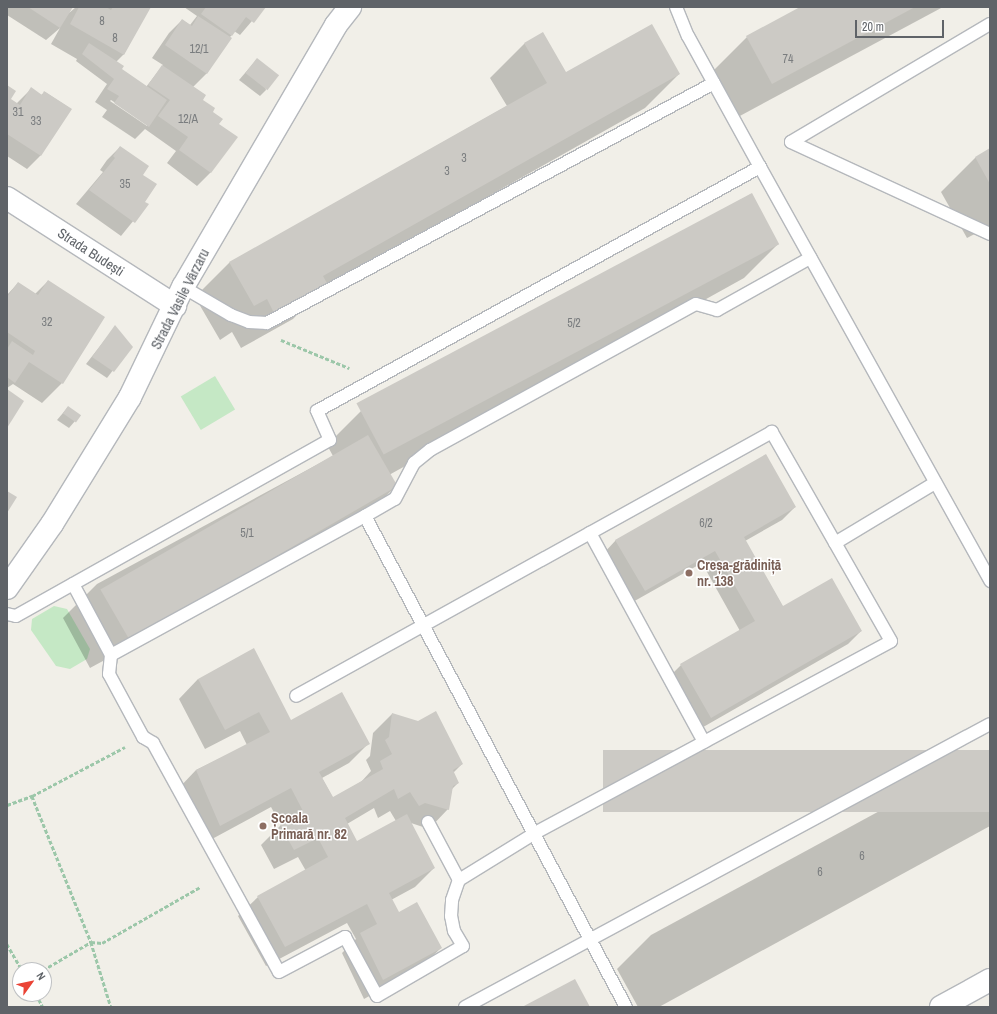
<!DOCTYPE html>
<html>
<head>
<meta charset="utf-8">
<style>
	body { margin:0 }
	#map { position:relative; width:997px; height:1014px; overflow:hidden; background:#f1efe8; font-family:"Archivo Narrow",sans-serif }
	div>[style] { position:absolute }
	.green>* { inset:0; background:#c5e8c5; transform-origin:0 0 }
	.shadow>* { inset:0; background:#0003 }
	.building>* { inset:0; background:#cccac5; transform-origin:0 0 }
	.path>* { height:2.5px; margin-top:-1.25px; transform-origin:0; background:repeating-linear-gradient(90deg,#9cc7a9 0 4px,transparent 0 6px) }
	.roads { filter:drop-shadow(1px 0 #b5b8bc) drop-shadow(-1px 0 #b5b8bc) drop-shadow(0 1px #b5b8bc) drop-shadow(0 -1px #b5b8bc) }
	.lane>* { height:12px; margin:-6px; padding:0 6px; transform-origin:6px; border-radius:6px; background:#fff }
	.street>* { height:22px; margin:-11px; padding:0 11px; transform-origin:11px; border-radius:11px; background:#fff }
	.secondary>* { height:22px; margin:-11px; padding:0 11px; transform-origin:11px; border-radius:11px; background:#fff }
	.dots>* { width:11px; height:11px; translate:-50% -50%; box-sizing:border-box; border:2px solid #fff; border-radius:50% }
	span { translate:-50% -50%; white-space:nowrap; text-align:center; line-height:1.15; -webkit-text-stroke:3px #fff; paint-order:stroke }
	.number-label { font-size:12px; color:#7a7d7f }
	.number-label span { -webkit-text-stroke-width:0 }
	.street-label { font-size:14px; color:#5f6368 }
	.education-label { font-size:14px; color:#785e54; font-weight:700 }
	.left { translate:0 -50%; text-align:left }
	.frame { position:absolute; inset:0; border:8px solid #5f6368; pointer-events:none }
	.north { position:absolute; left:12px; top:962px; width:40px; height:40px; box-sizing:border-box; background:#fff; border:1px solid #bfc1c3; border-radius:50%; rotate:57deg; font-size:11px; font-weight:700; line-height:16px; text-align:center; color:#5f6368 }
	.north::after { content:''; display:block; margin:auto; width:14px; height:18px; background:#ea4335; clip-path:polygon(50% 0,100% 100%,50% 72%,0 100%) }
	.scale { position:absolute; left:855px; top:20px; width:89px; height:18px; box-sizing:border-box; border:2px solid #5f6368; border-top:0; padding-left:5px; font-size:12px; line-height:14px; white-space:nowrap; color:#5f6368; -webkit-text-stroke:3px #fff; paint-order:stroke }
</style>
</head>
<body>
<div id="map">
	<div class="green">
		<i style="left:215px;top:376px;width:39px;height:40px;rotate:59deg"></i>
		<i style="clip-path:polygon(54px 606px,67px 609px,90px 649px,87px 659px,70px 669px,56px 666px,31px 630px,32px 619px)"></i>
	</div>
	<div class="shadow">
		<i style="clip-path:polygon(evenodd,7px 7px,72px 7px,69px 13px,76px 7px,150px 7px,124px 54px,116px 62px,120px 69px,146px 87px,163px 65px,152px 58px,169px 33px,182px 20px,190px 25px,197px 16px,184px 7px,264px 7px,240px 35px,234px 31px,207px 73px,193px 87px,218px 124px,211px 172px,197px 186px,167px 163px,176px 151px,145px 129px,135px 139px,102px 117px,107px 110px,95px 102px,107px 84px,76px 61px,77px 59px,51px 44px,60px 28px,46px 40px,7px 15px,7px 7px,111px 100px,147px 124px,147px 126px,110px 101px,111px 100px)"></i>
		<i style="clip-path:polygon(802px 7px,943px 7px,738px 117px,713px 71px,747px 37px)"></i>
		<i style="clip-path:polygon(543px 34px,565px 74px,679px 74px,645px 108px,320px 291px,293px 319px,241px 348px,232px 332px,220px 340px,195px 297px,229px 263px,507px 106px,490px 78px,524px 44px)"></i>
		<i style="clip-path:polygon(257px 59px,266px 90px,260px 96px,239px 80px)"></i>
		<i style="clip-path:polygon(7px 86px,9px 100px,16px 104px,31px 89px,41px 95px,45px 92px,71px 109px,40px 156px,27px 169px,7px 156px)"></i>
		<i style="clip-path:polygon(120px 147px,142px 175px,143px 202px,147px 204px,121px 236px,76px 204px,103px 172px,100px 170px,107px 160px)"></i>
		<i style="clip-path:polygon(990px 149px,990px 226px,967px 238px,941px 192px,975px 158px)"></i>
		<i style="clip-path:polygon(751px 194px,778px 244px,744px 278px,389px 475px,396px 486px,362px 520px,90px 668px,63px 618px,97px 584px,333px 456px,327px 445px,361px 411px)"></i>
		<i style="clip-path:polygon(48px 281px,62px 383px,42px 403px,13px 384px,7px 388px,7px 295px,18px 283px,35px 294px)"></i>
		<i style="clip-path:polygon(115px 327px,131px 347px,107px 378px,86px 364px)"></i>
		<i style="clip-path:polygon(68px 407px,75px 421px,69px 428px,57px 420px)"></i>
		<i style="clip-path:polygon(795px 507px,782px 520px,745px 541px,783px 607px,861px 631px,848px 644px,698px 730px,668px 678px,681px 665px,740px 631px,702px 563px,631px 603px,603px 554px,616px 540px)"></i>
		<i style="clip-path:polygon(evenodd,198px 679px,291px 721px,369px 743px,349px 763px,322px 778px,333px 798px,361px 782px,371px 771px,366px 760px,370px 756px,373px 733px,392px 714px,462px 764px,453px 773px,458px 783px,452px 789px,448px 809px,429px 829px,411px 823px,434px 868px,415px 887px,391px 900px,399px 914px,441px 948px,421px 967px,364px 999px,342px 953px,356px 939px,347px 923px,266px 966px,238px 916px,258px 897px,306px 871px,298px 857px,274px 869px,261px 845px,281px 825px,271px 807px,201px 845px,177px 790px,196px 770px,247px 745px,240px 731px,205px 749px,179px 699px,198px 679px,374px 808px,378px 818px,390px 811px,396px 821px,357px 843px,347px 824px,374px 808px)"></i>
		<i style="clip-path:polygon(990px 751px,990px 826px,659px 1007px,638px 1007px,617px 969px,651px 935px)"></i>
	</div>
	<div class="building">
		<i style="clip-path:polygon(28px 7px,73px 7px,60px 28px)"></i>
		<i style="clip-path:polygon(79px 7px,106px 7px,111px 10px,113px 7px,151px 7px,124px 55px,70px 24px)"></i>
		<i style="clip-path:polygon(206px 7px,266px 7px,254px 23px,246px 17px,232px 36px,201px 14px)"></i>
		<i style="clip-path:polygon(800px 7px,915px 7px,772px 84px,746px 36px)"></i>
		<i style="clip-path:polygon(198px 16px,232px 38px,207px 74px,165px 45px,182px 19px,192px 26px)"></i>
		<i style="clip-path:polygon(652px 24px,680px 74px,323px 276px,328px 285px,275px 315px,267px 299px,254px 306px,229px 262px,547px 83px,524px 43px,543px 32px,566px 72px)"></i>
		<i style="clip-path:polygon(89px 43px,124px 66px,122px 69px,167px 100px,149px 127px,114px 103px,119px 96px,107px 89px,114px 79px,82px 54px)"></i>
		<i style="left:257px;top:58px;width:28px;height:19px;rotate:38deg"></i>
		<i style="clip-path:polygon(162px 65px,206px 95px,203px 100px,215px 108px,213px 112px,223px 119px,219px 124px,238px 137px,211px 173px,179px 150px,188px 137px,158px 116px,170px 100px,148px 85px)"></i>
		<i style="clip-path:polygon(7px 85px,16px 91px,11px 99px,20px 105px,31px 87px,42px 95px,44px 91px,72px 109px,41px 156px,7px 134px)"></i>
		<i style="clip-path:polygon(120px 146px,149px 166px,143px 175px,157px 184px,145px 202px,149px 204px,135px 223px,89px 190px,115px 158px,113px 156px)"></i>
		<i style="clip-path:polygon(990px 148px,990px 184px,975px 157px)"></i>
		<i style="left:752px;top:193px;width:58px;height:448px;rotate:62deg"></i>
		<i style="clip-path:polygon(48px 280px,105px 317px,63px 384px,29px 362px,15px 383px,7px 377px,7px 349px,12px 341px,33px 355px,35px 351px,7px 332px,7px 297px,18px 282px,38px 295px)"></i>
		<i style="clip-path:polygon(115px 325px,133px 347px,114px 372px,92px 357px)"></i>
		<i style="clip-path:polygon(7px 389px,24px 401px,7px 428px)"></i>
		<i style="left:68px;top:406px;width:16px;height:9px;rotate:35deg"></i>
		<i style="left:368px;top:435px;width:59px;height:309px;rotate:60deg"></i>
		<i style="clip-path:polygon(766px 454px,796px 507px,744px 537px,783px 606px,832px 578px,862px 631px,711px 718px,680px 664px,755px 621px,715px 551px,645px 591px,615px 540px)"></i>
		<i style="clip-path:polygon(7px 491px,17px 497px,7px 513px)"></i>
		<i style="clip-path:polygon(254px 648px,291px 720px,342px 692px,370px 744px,319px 772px,333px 797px,383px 769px,380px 761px,392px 754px,385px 740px,389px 737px,392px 713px,418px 721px,436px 711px,463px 764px,453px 770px,459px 783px,453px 786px,449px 810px,425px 803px,419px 806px,410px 792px,398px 799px,394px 789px,345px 818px,357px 841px,407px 814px,435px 868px,389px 893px,399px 912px,417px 902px,442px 948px,383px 980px,360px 933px,377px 924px,367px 904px,285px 947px,257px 896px,328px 857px,318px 838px,294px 850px,280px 825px,303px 811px,291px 788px,220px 826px,196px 770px,270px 732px,259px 712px,225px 730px,198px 679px)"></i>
		<i style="left:990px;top:750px;width:62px;height:387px;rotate:90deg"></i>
		<i style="clip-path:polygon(575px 979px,590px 1007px,522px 1007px)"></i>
	</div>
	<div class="path">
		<i style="left:281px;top:340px;width:74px;rotate:22.4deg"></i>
		<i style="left:32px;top:796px;width:157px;rotate:68deg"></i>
		<i style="left:91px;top:942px;width:68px;rotate:72.9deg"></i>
		<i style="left:7px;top:805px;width:27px;rotate:-20deg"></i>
		<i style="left:32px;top:796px;width:105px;rotate:-27.8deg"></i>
		<i style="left:7px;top:944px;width:30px;rotate:60deg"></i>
		<i style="left:43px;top:970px;width:56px;rotate:-30.3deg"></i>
		<i style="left:91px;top:942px;width:11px;rotate:5deg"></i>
		<i style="left:102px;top:943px;width:113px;rotate:-29.7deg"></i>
		<i style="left:36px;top:994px;width:15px;rotate:62deg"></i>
	</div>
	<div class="roads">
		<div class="lane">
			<i style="left:676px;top:7px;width:31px;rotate:68deg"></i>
			<i style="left:688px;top:36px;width:149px;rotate:61.2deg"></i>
			<i style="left:760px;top:167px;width:474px;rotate:60.9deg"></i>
			<i style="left:791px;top:142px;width:231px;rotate:-30.7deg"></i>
			<i style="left:791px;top:142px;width:219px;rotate:24.8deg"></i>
			<i style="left:183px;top:287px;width:56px;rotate:30.3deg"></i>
			<i style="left:231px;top:315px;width:19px;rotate:21deg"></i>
			<i style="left:249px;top:322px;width:18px;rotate:3deg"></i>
			<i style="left:267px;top:323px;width:507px;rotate:-28.23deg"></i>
			<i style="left:365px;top:516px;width:34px;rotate:-30deg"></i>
			<i style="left:395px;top:499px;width:41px;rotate:-62.2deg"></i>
			<i style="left:414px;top:463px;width:21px;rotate:-39deg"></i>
			<i style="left:430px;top:450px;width:303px;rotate:-28.8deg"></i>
			<i style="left:696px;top:304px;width:22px;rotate:16deg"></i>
			<i style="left:717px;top:310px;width:107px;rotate:-29.2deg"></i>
			<i style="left:590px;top:533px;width:238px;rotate:61.4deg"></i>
			<i style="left:835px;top:543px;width:117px;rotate:-31deg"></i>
			<i style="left:73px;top:584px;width:81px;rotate:61.8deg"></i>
			<i style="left:111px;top:655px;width:290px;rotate:-28.7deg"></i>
			<i style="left:365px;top:516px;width:556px;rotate:62.01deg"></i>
			<i style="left:7px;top:614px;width:9px;rotate:13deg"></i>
			<i style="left:16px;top:616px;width:360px;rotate:-29.3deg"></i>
			<i style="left:330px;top:440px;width:32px;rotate:-114deg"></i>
			<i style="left:317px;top:411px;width:506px;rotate:-28.85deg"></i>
			<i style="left:111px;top:655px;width:19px;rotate:96deg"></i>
			<i style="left:109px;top:674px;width:72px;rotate:61.6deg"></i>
			<i style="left:143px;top:737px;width:12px;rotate:31deg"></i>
			<i style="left:153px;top:743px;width:261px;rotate:61.2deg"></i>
			<i style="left:279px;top:972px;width:75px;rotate:-27.9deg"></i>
			<i style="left:345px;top:937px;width:67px;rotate:61.5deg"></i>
			<i style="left:377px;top:996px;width:99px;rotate:-30.2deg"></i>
			<i style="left:463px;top:946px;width:17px;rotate:-121deg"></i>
			<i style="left:454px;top:931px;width:15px;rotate:-101deg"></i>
			<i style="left:451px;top:916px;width:16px;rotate:-86deg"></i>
			<i style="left:452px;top:900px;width:21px;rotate:-71deg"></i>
			<i style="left:459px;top:880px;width:89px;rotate:-31.7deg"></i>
			<i style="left:535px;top:833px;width:404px;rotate:-28.3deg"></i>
			<i style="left:891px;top:641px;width:241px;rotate:-119.7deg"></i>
			<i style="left:772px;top:432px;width:544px;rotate:150.99deg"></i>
			<i style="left:428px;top:822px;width:66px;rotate:61.9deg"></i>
			<i style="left:465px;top:1007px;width:596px;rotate:-28.33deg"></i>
		</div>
		<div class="street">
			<i style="left:7px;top:198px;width:200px;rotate:32.7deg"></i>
			<i style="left:7px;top:588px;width:78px;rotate:-54.9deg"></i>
			<i style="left:52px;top:524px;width:149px;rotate:-58.4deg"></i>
			<i style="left:130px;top:397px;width:122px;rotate:-64.3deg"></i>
			<i style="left:183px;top:287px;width:303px;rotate:-59.7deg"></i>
			<i style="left:336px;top:25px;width:23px;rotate:-52deg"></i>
		</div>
		<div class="secondary">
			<i style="left:941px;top:1007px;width:56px;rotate:-28.9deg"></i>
		</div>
	</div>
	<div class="dots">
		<i style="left:689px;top:573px;background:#8d6e63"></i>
		<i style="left:263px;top:826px;background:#8d6e63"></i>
	</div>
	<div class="number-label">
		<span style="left:102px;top:22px">8</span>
		<span style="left:115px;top:39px">8</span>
		<span style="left:199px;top:50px">12/1</span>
		<span style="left:788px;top:60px">74</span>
		<span style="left:18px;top:113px">31</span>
		<span style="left:188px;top:120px">12/A</span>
		<span style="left:36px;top:122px">33</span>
		<span style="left:464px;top:159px">3</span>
		<span style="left:447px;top:172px">3</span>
		<span style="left:125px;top:185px">35</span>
		<span style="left:47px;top:323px">32</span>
		<span style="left:574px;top:324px">5/2</span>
		<span style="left:706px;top:524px">6/2</span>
		<span style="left:247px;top:534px">5/1</span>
		<span style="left:862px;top:857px">6</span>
		<span style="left:820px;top:873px">6</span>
	</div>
	<div class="street-label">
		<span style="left:91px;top:252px;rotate:33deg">Strada Budești</span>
		<span style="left:180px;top:299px;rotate:-63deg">Strada Vasile Vărzaru</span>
	</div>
	<div class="education-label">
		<span class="left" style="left:697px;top:573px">Creșa-grădiniță<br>nr. 138</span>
		<span class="left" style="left:271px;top:826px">Școala<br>Primară nr. 82</span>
	</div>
	<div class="frame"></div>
	<div class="north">N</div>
	<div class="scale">20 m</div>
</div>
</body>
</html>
